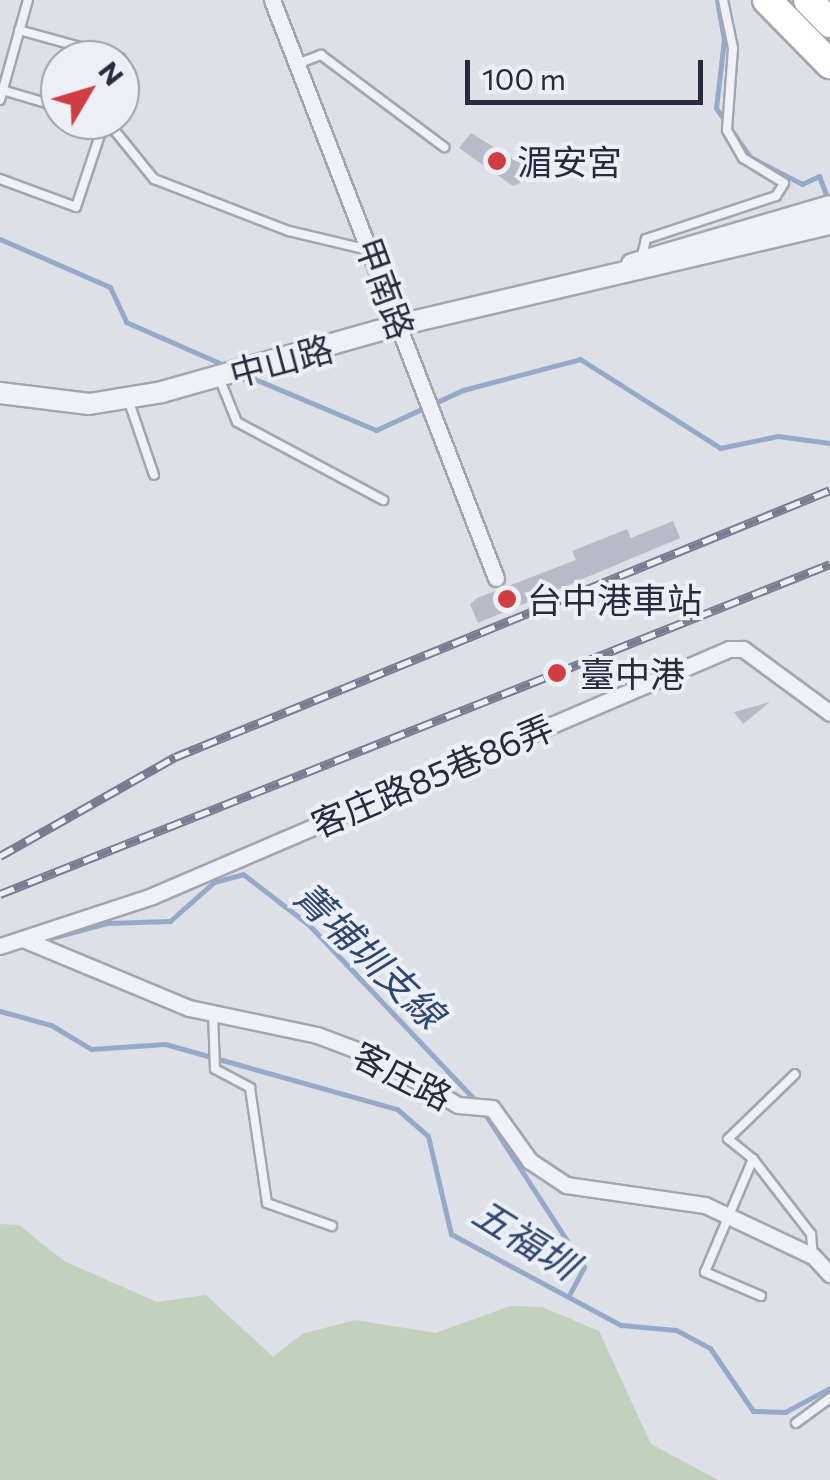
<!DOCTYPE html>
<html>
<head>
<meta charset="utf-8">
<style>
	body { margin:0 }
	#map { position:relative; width:830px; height:1480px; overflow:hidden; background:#dde0e7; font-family:Commissioner,"Noto Sans TC",sans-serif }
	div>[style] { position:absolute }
	.green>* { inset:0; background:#c1d1be }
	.stream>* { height:5px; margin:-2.5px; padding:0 2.5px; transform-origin:2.5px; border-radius:2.5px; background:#97a9c9 }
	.building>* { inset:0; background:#b7bbc7 }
	.roads { filter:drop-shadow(2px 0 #a2a6b1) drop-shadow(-2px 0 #a2a6b1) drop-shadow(0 2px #a2a6b1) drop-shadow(0 -2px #a2a6b1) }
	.service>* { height:8px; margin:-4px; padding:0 4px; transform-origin:4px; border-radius:4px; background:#f0f1f6 }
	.minor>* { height:15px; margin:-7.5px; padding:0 7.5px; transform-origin:7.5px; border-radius:7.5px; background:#f0f1f6 }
	.tertiary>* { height:20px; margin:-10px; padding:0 10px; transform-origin:10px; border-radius:10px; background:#f0f1f6 }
	.motorway>* { height:28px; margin:-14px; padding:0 14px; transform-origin:14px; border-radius:14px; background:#fff }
	.rail>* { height:9px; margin-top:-4.5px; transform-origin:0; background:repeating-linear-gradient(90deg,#eceff5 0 15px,#767d91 0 30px); box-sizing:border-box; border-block:2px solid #767d91 }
	.dots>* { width:28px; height:28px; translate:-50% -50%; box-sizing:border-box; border:5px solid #eceff5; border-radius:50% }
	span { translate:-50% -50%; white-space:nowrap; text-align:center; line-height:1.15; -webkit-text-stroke:8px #eceff5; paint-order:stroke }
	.poi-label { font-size:35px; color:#262c3e }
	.left { translate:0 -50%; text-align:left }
	.street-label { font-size:35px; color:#262c3e }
	.water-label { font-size:38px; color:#304673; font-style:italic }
	.north { position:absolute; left:40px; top:40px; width:100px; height:100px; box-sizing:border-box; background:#eceff5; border:2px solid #9da1ac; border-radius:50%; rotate:52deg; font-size:28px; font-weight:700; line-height:40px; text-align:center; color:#262c3e }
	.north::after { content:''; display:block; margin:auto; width:35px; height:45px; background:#d03e43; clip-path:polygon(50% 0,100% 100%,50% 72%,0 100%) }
	.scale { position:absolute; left:465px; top:60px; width:238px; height:45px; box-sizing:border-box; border:5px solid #262c3e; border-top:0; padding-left:12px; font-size:30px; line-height:35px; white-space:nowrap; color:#262c3e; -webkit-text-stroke:8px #eceff5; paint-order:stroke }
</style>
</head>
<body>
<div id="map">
	<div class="green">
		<i style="clip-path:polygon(0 1224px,19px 1225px,64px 1261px,157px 1302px,206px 1295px,273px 1357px,302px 1334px,355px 1320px,436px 1333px,510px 1306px,542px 1307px,599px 1331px,651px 1444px,718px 1480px,0 1480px)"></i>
	</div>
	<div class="stream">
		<i style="left:717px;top:0;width:40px;rotate:80deg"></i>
		<i style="left:724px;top:39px;width:69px;rotate:96.6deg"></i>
		<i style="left:716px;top:108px;width:60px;rotate:55.2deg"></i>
		<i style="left:750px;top:157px;width:59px;rotate:27.4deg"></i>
		<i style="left:802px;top:184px;width:19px;rotate:-25deg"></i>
		<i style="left:819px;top:176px;width:28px;rotate:69deg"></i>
		<i style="left:0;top:239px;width:120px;rotate:23.6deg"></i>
		<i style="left:110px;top:287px;width:38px;rotate:65deg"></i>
		<i style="left:126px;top:322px;width:109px;rotate:23.7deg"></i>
		<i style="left:245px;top:375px;width:142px;rotate:22.8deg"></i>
		<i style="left:376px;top:430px;width:96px;rotate:-24.7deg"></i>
		<i style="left:463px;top:390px;width:121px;rotate:-14.8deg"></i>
		<i style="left:580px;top:359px;width:166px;rotate:32.4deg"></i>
		<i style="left:720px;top:448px;width:59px;rotate:-11.7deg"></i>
		<i style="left:778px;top:436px;width:52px;rotate:7.7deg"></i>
		<i style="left:40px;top:941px;width:69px;rotate:-15deg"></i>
		<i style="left:107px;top:923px;width:63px;rotate:-1.8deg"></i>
		<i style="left:170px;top:921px;width:59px;rotate:-41.6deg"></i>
		<i style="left:214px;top:882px;width:30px;rotate:-15deg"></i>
		<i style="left:243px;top:874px;width:83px;rotate:37.7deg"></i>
		<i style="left:309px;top:925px;width:244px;rotate:46.5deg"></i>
		<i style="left:0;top:1011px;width:53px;rotate:15.4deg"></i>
		<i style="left:51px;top:1025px;width:47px;rotate:31deg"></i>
		<i style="left:91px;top:1049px;width:74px;rotate:-3.9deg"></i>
		<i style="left:165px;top:1044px;width:241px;rotate:15.7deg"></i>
		<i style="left:397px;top:1109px;width:41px;rotate:41.1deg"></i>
		<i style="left:428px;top:1136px;width:101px;rotate:76.8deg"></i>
		<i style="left:451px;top:1234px;width:193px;rotate:28.2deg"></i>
		<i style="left:621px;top:1325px;width:55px;rotate:5.2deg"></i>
		<i style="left:676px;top:1330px;width:38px;rotate:28deg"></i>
		<i style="left:710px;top:1348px;width:76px;rotate:55.7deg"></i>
		<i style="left:753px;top:1411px;width:32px;rotate:2deg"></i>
		<i style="left:785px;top:1412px;width:51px;rotate:-28.1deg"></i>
		<i style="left:483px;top:1111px;width:186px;rotate:57.1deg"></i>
		<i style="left:584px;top:1267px;width:32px;rotate:118deg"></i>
	</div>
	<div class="building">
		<i style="clip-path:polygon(471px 133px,539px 175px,513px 186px,459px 148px)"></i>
		<i style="clip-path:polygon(673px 521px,680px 538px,478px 623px,470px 604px,477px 598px,576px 560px,572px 551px,627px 529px,631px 538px)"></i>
		<i style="clip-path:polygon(770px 702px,743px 724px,734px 712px)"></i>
	</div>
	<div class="roads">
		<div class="service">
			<i style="left:19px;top:30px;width:105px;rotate:15.5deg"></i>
			<i style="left:297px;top:64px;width:26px;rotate:-21deg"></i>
			<i style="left:321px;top:55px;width:154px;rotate:36.8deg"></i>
			<i style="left:2px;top:90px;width:60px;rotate:16.3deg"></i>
			<i style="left:0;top:100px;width:104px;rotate:-74.4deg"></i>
			<i style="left:106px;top:120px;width:76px;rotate:50.9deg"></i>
			<i style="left:154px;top:179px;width:145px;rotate:21.1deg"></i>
			<i style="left:289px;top:231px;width:82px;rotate:13.4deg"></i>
			<i style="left:0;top:179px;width:81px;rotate:20.2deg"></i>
			<i style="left:76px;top:207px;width:92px;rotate:-71.6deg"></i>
			<i style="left:642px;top:256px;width:17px;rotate:-77deg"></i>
			<i style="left:646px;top:239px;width:137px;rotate:-18.3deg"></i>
			<i style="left:776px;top:196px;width:15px;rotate:-58deg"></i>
			<i style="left:784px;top:183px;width:48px;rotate:-148.6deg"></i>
			<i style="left:743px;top:158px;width:32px;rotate:-120deg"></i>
			<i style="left:727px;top:130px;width:82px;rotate:-85.8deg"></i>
			<i style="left:733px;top:48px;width:49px;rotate:-101.8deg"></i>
			<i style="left:220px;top:380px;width:45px;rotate:68deg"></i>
			<i style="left:237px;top:422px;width:166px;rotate:28.1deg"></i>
			<i style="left:128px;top:399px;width:80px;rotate:71.1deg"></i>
			<i style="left:213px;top:1012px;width:57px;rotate:88deg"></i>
			<i style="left:215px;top:1069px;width:40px;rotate:28deg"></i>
			<i style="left:250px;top:1088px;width:116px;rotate:81.6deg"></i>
			<i style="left:267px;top:1203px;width:69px;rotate:19.5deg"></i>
			<i style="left:753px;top:1159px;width:95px;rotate:52.3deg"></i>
			<i style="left:811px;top:1234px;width:22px;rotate:85deg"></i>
			<i style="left:761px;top:1296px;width:61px;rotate:-156.8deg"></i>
			<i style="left:705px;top:1272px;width:123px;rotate:-67deg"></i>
			<i style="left:753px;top:1159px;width:32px;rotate:-141deg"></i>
			<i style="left:728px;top:1139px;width:93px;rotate:-44.1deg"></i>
			<i style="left:796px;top:1423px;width:42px;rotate:-36.3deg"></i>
		</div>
		<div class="minor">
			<i style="left:272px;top:0;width:620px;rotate:68.82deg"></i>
			<i style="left:23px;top:939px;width:180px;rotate:22.6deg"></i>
			<i style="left:189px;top:1008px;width:131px;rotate:11.9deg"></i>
			<i style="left:317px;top:1035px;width:71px;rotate:20.7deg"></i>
			<i style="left:383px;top:1060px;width:87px;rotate:31deg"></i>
			<i style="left:458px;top:1105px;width:34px;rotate:5deg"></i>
			<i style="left:492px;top:1108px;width:65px;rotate:54.4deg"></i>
			<i style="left:530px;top:1161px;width:43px;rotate:33.7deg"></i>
			<i style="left:566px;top:1185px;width:140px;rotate:8.2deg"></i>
			<i style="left:705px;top:1205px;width:119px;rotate:25.3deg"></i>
			<i style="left:813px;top:1256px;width:25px;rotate:47deg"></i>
			<i style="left:0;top:946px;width:160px;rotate:-18.2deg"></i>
			<i style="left:152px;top:896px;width:628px;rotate:-23.17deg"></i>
			<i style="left:729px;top:649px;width:14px"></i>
			<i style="left:743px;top:649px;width:108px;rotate:36.3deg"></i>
		</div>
		<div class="tertiary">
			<i style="left:632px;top:264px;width:206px;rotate:-16.3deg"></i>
			<i style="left:0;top:393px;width:90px;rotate:7deg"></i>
			<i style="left:89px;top:404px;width:74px;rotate:-9.3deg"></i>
			<i style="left:162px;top:392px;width:246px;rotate:-15.8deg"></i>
			<i style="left:399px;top:325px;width:443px;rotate:-13.2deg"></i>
		</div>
		<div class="motorway">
			<i style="left:767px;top:0;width:90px;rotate:45.5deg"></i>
			<i style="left:808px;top:0;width:32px;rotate:46deg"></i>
		</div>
	</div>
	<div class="rail">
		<i style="left:0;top:856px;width:201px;rotate:-29.5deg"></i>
		<i style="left:175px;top:757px;width:707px;rotate:-22.18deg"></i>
		<i style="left:0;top:894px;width:893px;rotate:-21.68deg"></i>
	</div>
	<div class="dots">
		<i style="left:497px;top:161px;background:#d03e43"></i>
		<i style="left:507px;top:599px;background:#d03e43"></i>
		<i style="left:557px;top:673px;background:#d03e43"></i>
	</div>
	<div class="poi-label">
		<span class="left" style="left:517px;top:161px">湄安宮</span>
		<span class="left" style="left:527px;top:599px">台中港車站</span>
		<span class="left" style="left:580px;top:673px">臺中港</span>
	</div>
	<div class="street-label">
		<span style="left:386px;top:288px;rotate:70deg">甲南路</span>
		<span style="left:281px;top:360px;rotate:-15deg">中山路</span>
		<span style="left:432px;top:775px;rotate:-23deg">客庄路85巷86弄</span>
		<span style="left:403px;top:1075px;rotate:27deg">客庄路</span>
	</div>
	<div class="water-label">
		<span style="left:370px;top:954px;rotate:44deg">菁埔圳支線</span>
		<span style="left:526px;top:1238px;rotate:32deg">五福圳</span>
	</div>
	<div class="north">N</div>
	<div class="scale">100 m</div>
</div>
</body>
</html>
